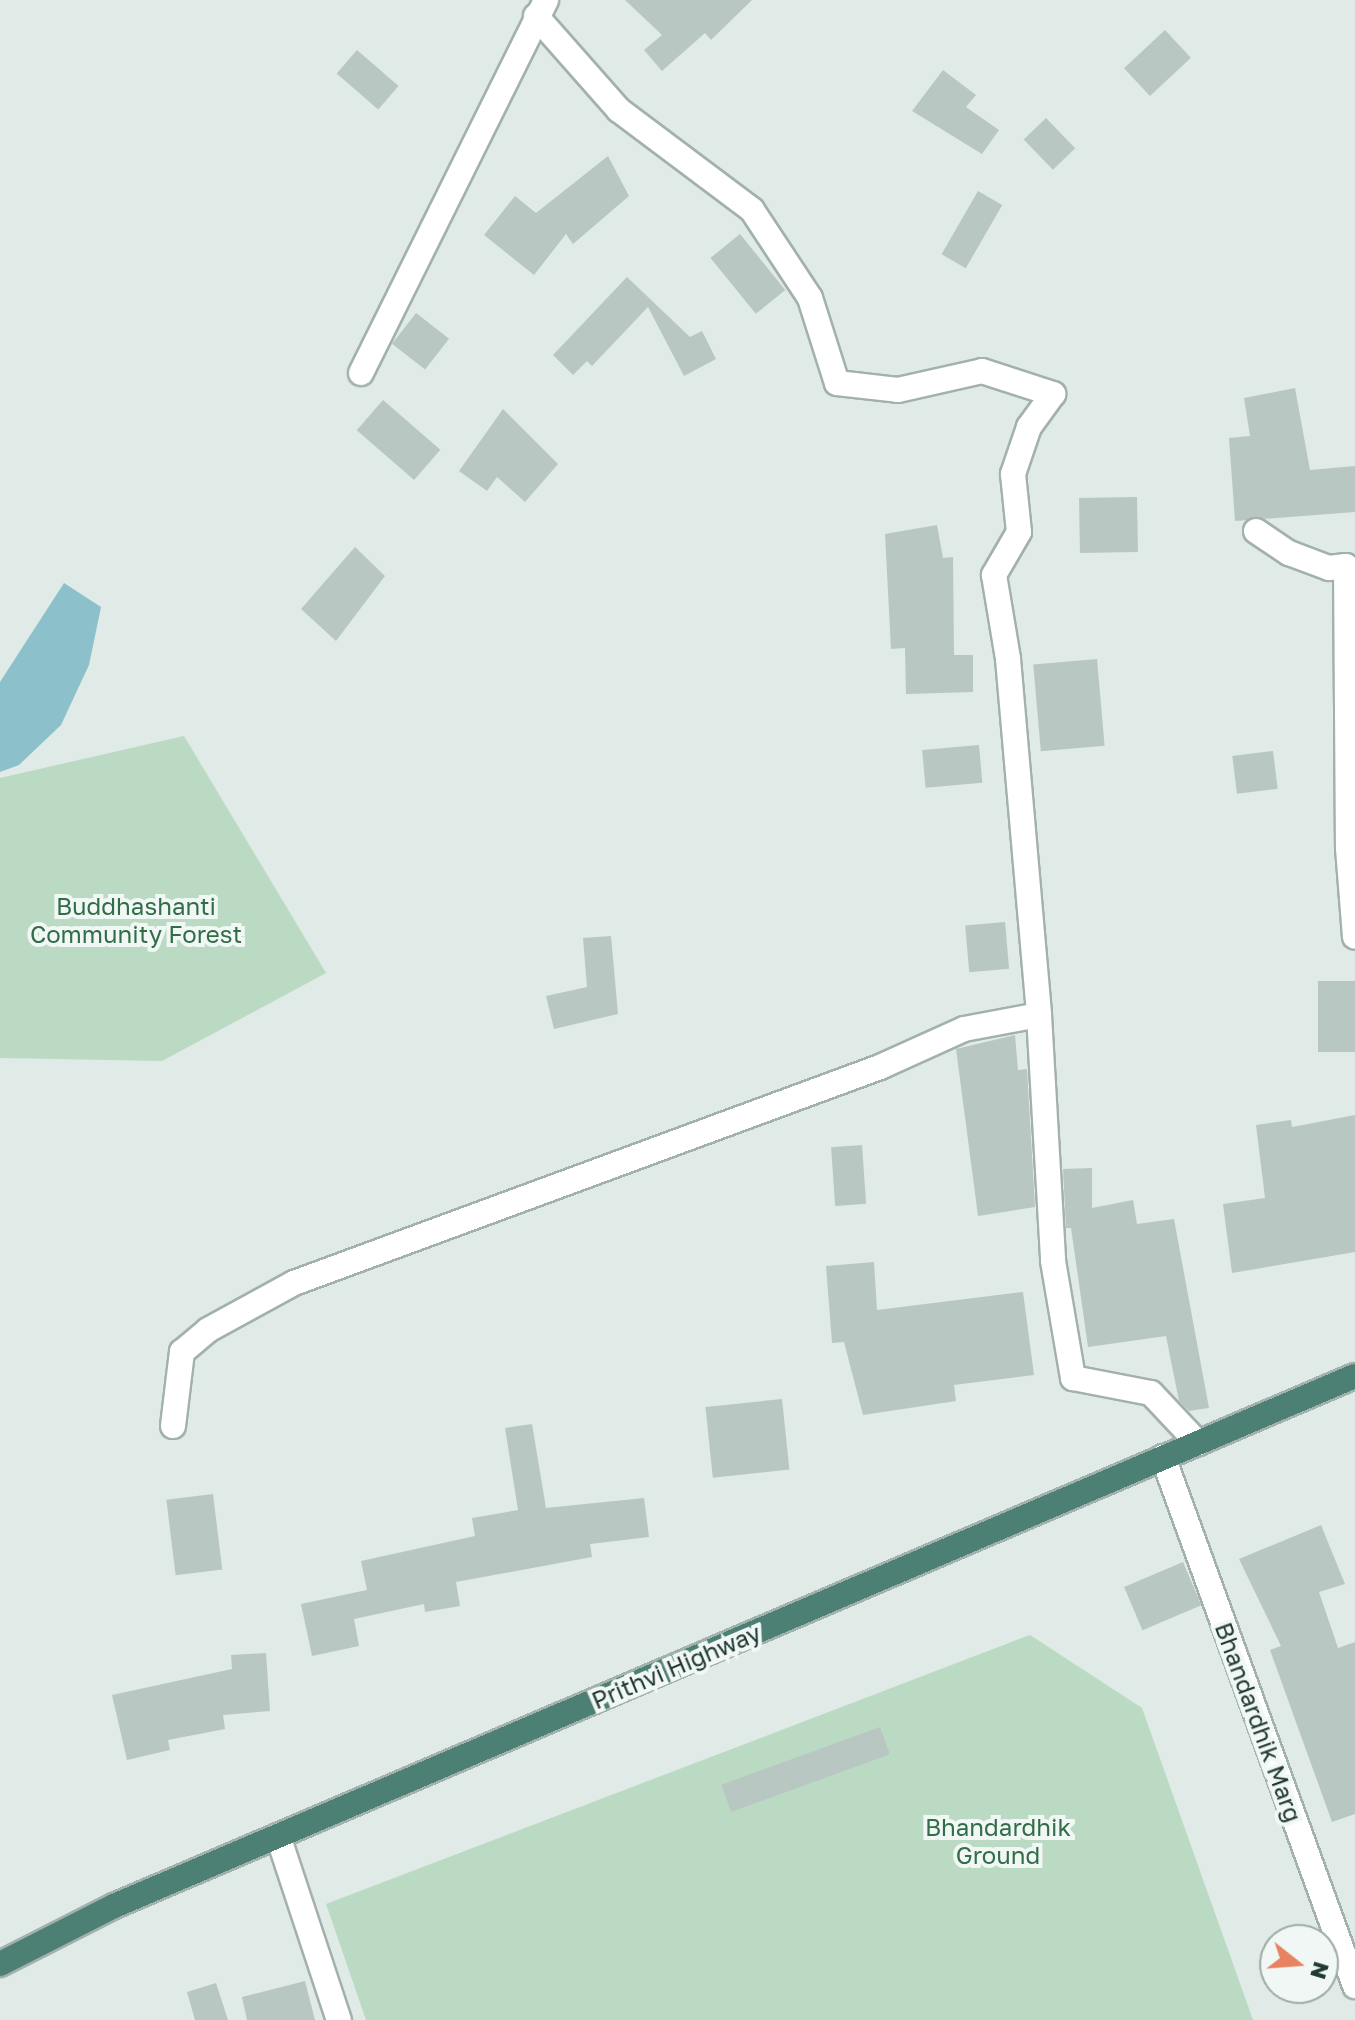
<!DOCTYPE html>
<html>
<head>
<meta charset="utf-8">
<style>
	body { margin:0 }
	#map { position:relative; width:1355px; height:2020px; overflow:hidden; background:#e0eae6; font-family:"Golos Text",sans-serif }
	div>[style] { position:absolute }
	.green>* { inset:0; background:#bbdac3 }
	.water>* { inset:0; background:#8cc1cb }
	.building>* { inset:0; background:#b9c7c2; transform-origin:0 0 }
	.roads { filter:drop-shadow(2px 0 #a3b1ad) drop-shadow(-2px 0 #a3b1ad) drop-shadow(0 2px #a3b1ad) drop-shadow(0 -2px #a3b1ad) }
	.minor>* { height:24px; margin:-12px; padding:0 12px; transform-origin:12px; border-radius:12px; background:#fff }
	.trunk>* { height:24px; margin:-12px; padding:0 12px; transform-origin:12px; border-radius:12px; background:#4c8074 }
	span { translate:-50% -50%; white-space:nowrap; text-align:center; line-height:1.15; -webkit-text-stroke:8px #f1f7f4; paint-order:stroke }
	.park-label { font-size:24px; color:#306d48 }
	.street-label { font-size:24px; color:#223933 }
	.north { position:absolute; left:1259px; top:1924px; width:80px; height:80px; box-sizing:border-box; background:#f1f7f4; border:2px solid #9eaba7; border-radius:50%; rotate:107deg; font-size:22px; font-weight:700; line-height:32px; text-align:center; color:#223933 }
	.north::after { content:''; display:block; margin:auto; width:28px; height:36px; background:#e78361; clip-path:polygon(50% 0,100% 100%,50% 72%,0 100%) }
</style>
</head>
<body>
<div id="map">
	<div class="green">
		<i style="clip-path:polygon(184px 736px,326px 973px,162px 1061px,0 1058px,0 778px)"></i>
		<i style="clip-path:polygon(1030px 1635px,1142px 1708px,1253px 2020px,366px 2020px,326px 1904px)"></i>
	</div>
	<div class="water">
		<i style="clip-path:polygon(64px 583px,101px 607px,89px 665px,61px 725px,19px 765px,0 772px,0 682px)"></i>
	</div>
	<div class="building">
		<i style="clip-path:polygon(625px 0,752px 0,711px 40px,705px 33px,662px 71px,644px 50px,662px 35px)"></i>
		<i style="left:1165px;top:30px;width:38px;height:56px;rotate:47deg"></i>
		<i style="left:357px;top:50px;width:55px;height:31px;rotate:41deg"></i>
		<i style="clip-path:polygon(943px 70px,976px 95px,966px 107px,999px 130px,982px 154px,912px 111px)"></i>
		<i style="left:1046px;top:118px;width:42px;height:31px;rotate:46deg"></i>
		<i style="clip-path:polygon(608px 156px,629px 196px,573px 244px,566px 234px,534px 275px,484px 235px,515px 196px,536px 213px)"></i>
		<i style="left:978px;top:191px;width:28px;height:73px;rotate:30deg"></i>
		<i style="left:740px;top:234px;width:72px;height:38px;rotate:51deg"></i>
		<i style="clip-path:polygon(627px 277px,690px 337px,702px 331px,716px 359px,684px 376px,648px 307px,592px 366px,587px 361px,573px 375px,553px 355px)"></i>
		<i style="left:416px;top:313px;width:42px;height:39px;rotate:38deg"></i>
		<i style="clip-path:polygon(1295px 388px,1310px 470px,1355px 466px,1355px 512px,1235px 521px,1229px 438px,1250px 436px,1244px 398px)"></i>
		<i style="left:383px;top:400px;width:76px;height:40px;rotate:41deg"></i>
		<i style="clip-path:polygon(503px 409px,558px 464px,525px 502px,497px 477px,487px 491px,459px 471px)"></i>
		<i style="left:1137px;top:497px;width:55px;height:58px;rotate:89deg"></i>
		<i style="clip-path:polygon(937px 525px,943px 558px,953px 557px,954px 655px,973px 655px,973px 692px,906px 694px,905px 648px,891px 649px,885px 534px)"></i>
		<i style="clip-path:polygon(355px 547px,385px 576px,336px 641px,301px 609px)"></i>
		<i style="left:1097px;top:659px;width:87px;height:64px;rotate:85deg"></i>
		<i style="left:979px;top:745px;width:38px;height:57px;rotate:85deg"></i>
		<i style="left:1273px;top:751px;width:38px;height:41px;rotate:83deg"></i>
		<i style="left:1005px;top:922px;width:47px;height:40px;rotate:85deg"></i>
		<i style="clip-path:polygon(611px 936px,618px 1014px,554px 1029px,546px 996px,587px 987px,583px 938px)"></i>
		<i style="left:1355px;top:981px;width:71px;height:37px;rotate:90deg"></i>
		<i style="clip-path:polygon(1015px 1035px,1018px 1070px,1027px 1069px,1035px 1207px,978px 1216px,956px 1049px)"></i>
		<i style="clip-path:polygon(1355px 1115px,1355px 1252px,1232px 1273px,1223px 1204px,1265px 1198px,1256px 1125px,1291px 1120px,1292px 1127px)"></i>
		<i style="left:862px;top:1145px;width:59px;height:31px;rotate:86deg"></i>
		<i style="clip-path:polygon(1092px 1168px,1092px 1208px,1133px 1200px,1137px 1224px,1174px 1219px,1209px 1408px,1189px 1411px,1179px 1401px,1166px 1336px,1088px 1347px,1071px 1228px,1066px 1228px,1063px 1169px)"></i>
		<i style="clip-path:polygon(874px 1262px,877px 1310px,1023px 1292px,1034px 1375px,954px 1385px,956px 1401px,863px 1415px,844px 1342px,832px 1343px,826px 1266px)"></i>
		<i style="left:782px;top:1399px;width:71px;height:77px;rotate:84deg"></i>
		<i style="clip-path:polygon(532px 1424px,546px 1508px,644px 1498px,649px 1537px,590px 1544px,592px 1557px,456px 1582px,460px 1606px,425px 1612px,424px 1604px,354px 1619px,359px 1646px,312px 1656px,301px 1604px,367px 1590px,361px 1561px,475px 1536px,472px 1518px,518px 1510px,505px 1428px)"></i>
		<i style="left:213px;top:1494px;width:76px;height:47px;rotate:83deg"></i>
		<i style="clip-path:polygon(1321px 1525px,1345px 1584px,1319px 1592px,1338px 1648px,1355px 1642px,1355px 1814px,1332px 1822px,1270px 1650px,1281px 1646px,1239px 1559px)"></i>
		<i style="left:1183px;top:1562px;width:47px;height:64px;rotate:67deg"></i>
		<i style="clip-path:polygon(266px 1653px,270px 1711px,223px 1715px,225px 1729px,168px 1740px,170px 1750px,127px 1760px,112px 1695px,232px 1669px,231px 1655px)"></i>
		<i style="left:880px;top:1727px;width:29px;height:169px;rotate:70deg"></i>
		<i style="clip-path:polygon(305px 1981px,315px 2020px,247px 2020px,242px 1997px)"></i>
		<i style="clip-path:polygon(216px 1983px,228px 2020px,195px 2020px,187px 1992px)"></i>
	</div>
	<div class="roads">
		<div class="minor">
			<i style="left:536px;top:16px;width:125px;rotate:48.6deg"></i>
			<i style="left:619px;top:110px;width:166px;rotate:36.9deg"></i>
			<i style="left:752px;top:210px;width:105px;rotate:56.6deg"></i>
			<i style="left:810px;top:298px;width:89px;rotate:72.4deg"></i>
			<i style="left:837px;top:383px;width:61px;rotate:6.5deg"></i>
			<i style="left:898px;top:390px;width:86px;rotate:-12.7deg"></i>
			<i style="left:982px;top:371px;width:75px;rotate:17.9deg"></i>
			<i style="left:1053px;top:394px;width:41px;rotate:126deg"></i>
			<i style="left:1029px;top:427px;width:50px;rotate:108.8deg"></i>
			<i style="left:1013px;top:474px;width:58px;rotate:84.1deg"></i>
			<i style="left:1019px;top:532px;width:50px;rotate:120.2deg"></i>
			<i style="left:994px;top:575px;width:85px;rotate:80.5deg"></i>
			<i style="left:1008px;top:659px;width:357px;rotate:85deg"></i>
			<i style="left:1039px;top:1015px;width:246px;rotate:86.7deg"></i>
			<i style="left:1053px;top:1261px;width:119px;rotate:80.3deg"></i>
			<i style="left:1073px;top:1378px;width:79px;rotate:10.9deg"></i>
			<i style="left:1151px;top:1393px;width:69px;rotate:46.8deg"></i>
			<i style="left:361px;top:373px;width:416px;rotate:-63.6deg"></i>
			<i style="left:1256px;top:531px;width:40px;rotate:34deg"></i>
			<i style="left:1289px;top:553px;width:43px;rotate:20.6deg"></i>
			<i style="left:1329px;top:568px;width:17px;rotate:-7deg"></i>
			<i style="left:1346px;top:566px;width:282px;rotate:89.6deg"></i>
			<i style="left:1348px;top:848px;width:89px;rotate:85.5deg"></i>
			<i style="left:173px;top:1426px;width:75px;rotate:-83.1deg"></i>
			<i style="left:182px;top:1352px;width:34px;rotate:-40deg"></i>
			<i style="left:208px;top:1330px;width:98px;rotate:-28.7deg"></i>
			<i style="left:294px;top:1283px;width:625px;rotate:-20.23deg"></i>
			<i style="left:880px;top:1067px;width:92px;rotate:-24.3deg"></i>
			<i style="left:964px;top:1029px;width:76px;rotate:-10.6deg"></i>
			<i style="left:1163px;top:1457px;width:563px;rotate:70.05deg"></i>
			<i style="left:278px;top:1836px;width:194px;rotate:71.7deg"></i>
		</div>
		<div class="trunk">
			<i style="left:0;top:1964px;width:128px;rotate:-27deg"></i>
			<i style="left:114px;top:1906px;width:1349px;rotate:-23.13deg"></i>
		</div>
	</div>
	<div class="park-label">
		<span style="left:136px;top:920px">Buddhashanti<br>Community Forest</span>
		<span style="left:998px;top:1841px">Bhandardhik<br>Ground</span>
	</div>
	<div class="street-label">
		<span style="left:676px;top:1666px;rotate:-23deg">Prithvi Highway</span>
		<span style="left:1259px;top:1722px;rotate:70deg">Bhandardhik Marg</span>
	</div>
	<div class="north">N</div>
</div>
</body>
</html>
